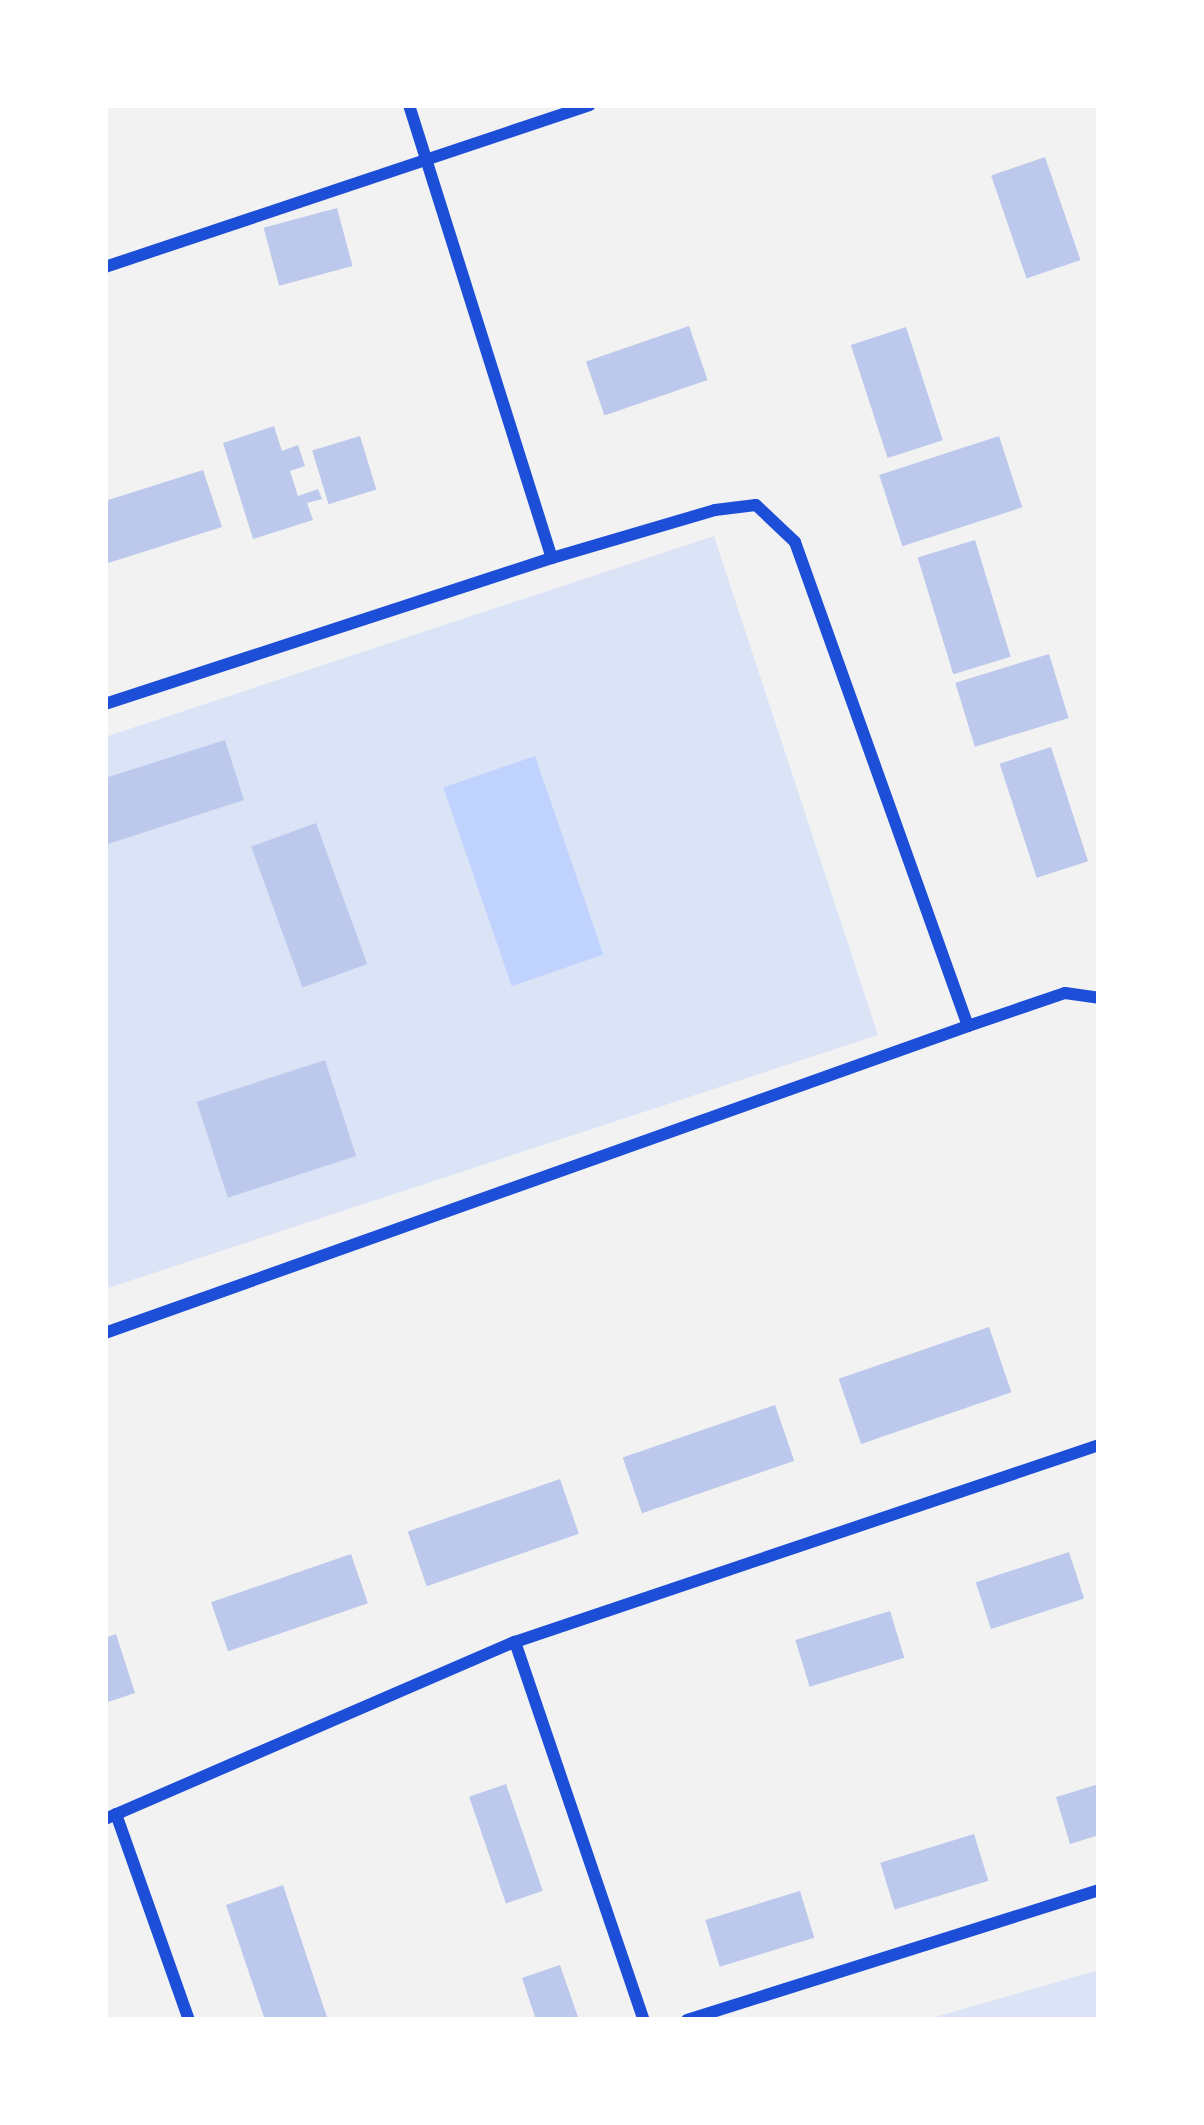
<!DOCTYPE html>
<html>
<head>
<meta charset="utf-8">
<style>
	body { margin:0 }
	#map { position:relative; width:1204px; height:2125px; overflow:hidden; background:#f2f2f2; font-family:"Varela Round",sans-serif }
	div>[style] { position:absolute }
	.green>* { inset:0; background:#dbe4f7 }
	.water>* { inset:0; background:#bfd3fe; transform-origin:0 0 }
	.building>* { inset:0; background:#bdc9ec; transform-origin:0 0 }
	.minor>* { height:12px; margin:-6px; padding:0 6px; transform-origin:6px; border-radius:6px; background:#1d4ed8 }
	span { translate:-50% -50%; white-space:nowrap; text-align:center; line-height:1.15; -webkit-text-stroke:12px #fff; paint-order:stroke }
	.frame { position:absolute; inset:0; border:108px solid #fff; pointer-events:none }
</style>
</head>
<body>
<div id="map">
	<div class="green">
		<i style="clip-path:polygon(714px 536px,878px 1035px,105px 1289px,105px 737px)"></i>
		<i style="clip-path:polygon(1099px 1970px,1099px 2020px,925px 2020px)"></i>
	</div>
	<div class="water">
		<i style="left:535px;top:756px;width:210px;height:97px;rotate:71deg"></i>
	</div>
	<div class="building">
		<i style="left:1045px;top:157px;width:109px;height:57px;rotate:71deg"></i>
		<i style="left:337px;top:208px;width:60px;height:76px;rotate:75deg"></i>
		<i style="left:689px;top:326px;width:57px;height:109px;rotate:71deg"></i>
		<i style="left:906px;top:327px;width:119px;height:58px;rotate:72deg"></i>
		<i style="clip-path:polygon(274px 426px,282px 451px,298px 445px,305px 466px,290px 471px,298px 496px,318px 489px,322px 499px,307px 503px,313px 520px,253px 539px,223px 443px)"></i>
		<i style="left:360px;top:436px;width:56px;height:50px;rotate:73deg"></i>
		<i style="left:999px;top:436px;width:75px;height:126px;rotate:72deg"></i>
		<i style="clip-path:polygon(203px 470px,222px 527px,105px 564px,105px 501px)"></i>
		<i style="left:975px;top:540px;width:122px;height:60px;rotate:73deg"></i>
		<i style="left:1049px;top:654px;width:67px;height:98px;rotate:73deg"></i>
		<i style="clip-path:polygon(225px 740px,244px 800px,105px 845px,105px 778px)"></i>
		<i style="left:1051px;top:747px;width:120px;height:54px;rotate:72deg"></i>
		<i style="left:316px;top:823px;width:150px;height:69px;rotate:70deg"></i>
		<i style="left:325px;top:1060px;width:101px;height:135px;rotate:72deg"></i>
		<i style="left:989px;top:1327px;width:69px;height:159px;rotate:71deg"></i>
		<i style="left:775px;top:1405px;width:59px;height:161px;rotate:71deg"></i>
		<i style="left:560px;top:1479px;width:58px;height:161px;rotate:71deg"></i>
		<i style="left:1069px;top:1552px;width:49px;height:98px;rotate:72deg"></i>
		<i style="left:351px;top:1554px;width:52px;height:148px;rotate:71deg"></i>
		<i style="left:890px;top:1611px;width:49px;height:99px;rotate:73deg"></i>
		<i style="clip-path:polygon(116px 1634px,135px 1693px,105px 1703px,105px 1638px)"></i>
		<i style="left:506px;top:1784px;width:113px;height:39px;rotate:71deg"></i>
		<i style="clip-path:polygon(1099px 1784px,1099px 1835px,1070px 1844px,1056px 1797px)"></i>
		<i style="left:974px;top:1834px;width:49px;height:98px;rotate:73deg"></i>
		<i style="clip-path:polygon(283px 1885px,328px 2020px,265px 2020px,226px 1905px)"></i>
		<i style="left:800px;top:1891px;width:49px;height:99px;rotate:73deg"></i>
		<i style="clip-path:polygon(560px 1965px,579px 2020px,536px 2020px,522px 1978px)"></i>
	</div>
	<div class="minor">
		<i style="left:409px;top:105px;width:475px;rotate:72.5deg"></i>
		<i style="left:105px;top:267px;width:511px;rotate:-18.47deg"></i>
		<i style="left:105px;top:704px;width:470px;rotate:-18.1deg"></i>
		<i style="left:552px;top:558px;width:170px;rotate:-16.4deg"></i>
		<i style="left:715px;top:510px;width:41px;rotate:-7deg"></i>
		<i style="left:756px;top:505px;width:54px;rotate:43.5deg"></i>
		<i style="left:795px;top:542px;width:514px;rotate:70.33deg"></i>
		<i style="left:105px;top:1333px;width:916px;rotate:-19.58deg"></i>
		<i style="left:968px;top:1026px;width:102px;rotate:-18.8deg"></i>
		<i style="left:1065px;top:993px;width:34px;rotate:8deg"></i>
		<i style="left:515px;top:1642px;width:399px;rotate:71.2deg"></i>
		<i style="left:116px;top:1814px;width:219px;rotate:70.5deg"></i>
		<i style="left:105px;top:1819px;width:447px;rotate:-23.4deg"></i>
		<i style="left:515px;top:1642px;width:616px;rotate:-18.64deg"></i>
		<i style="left:687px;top:2020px;width:432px;rotate:-17.5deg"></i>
	</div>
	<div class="frame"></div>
</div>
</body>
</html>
